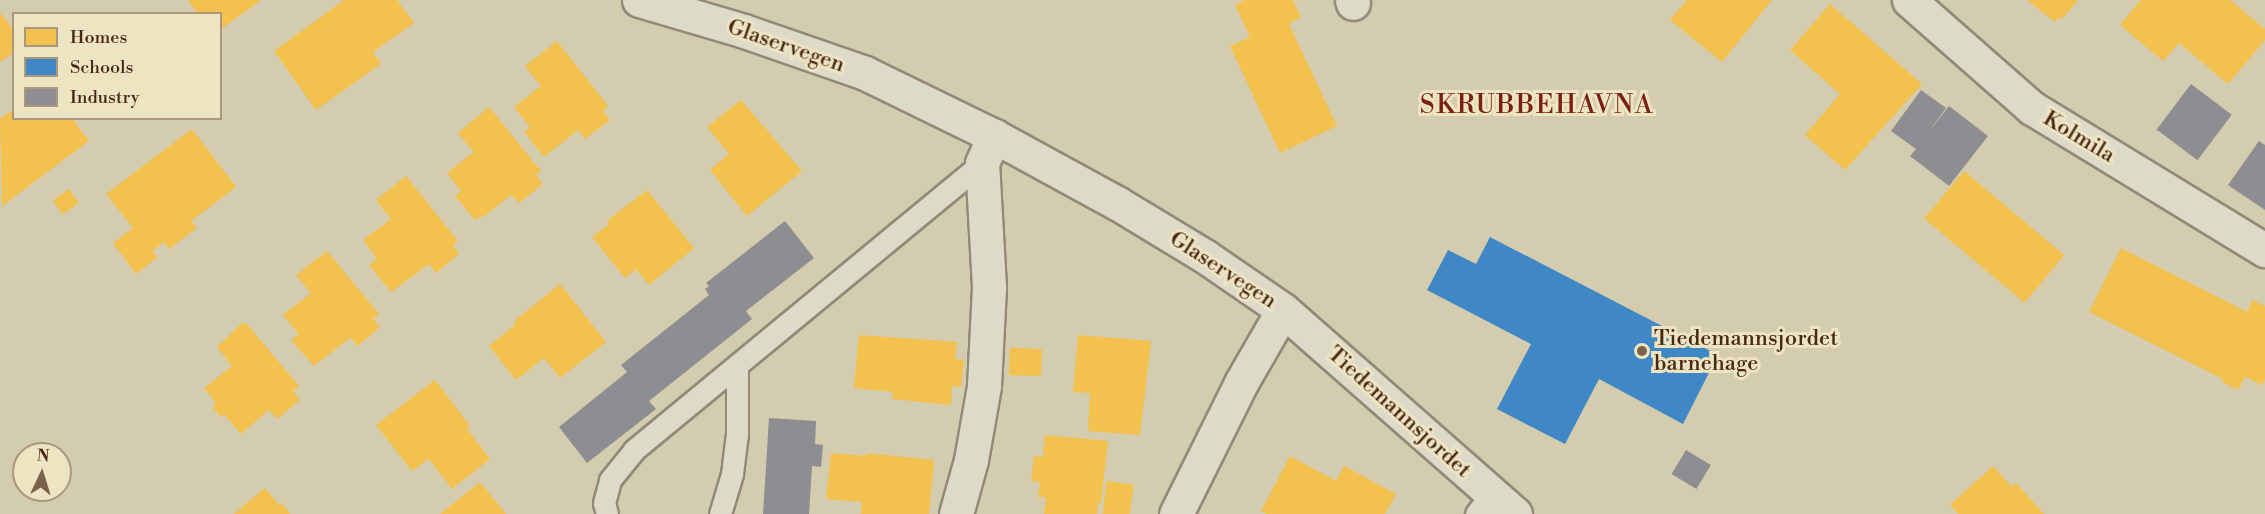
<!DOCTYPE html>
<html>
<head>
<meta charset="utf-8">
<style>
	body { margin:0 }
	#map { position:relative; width:2265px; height:514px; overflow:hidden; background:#d4ccaf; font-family:"Libre Bodoni",serif }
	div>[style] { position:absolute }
	.homes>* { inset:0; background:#f2c14e; transform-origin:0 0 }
	.schools>* { inset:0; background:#3f88c5 }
	.industry>* { inset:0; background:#8d8d92; transform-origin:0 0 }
	.roads { filter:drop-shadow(2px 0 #938977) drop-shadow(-2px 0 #938977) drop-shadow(0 2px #938977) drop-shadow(0 -2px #938977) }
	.service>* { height:21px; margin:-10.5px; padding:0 10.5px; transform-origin:10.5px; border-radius:10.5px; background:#dddaca }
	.minor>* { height:33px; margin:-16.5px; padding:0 16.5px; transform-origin:16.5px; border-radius:16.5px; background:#dddaca }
	.dots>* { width:16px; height:16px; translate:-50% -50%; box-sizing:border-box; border:3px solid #ede4c1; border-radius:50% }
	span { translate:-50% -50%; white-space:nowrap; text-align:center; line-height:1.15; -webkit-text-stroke:6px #ede4c1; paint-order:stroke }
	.street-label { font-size:22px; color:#492715 }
	.poi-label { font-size:22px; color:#492715 }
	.left { translate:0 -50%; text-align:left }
	.quarter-label { font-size:26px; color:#7a1f14; letter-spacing:1.5px }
	.legend { position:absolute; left:12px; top:12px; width:210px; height:108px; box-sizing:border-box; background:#ede4c1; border:2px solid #ab987c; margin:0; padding:8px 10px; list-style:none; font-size:18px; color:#492715 }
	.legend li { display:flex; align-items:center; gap:12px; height:30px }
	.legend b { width:30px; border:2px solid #ab987c }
	.north { position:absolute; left:12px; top:442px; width:60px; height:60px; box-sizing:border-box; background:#ede4c1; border:2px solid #ab987c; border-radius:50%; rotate:4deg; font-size:16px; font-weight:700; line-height:24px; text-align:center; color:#492715 }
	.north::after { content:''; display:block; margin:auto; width:21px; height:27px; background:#7a614b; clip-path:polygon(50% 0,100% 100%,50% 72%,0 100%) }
</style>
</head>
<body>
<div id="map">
	<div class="homes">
		<i style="clip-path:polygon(188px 0,261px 0,220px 30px,220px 14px,198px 14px)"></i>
		<i style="clip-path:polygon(344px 0,397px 0,414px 23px,373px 52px,381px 64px,316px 110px,274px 51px)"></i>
		<i style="clip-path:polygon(1245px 0,1293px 0,1301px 17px,1289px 24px,1337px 126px,1280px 153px,1230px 46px,1250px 37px,1235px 5px)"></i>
		<i style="clip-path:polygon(1687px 0,1772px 0,1722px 62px,1670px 20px)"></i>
		<i style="clip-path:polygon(2027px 0,2078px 0,2062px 19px,2059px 17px,2055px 22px)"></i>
		<i style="clip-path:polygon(2141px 0,2230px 0,2265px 29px,2265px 40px,2228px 84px,2179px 43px,2163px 61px,2120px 25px)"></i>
		<i style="clip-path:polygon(1830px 4px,1922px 84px,1845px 170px,1805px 135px,1840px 94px,1790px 50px)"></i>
		<i style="clip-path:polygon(0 12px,14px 31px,14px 52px,0 62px)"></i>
		<i style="clip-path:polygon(557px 41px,608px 106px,603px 111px,610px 120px,585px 139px,578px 130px,544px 157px,524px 132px,530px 127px,514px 107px,541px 86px,525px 66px)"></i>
		<i style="clip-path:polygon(741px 100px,802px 171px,747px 216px,710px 170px,729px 154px,707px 127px)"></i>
		<i style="clip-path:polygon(489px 107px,541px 171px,536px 175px,543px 184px,519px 203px,511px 195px,482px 218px,481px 216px,475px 220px,455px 196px,461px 191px,447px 173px,474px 152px,458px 133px)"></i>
		<i style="clip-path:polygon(14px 109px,14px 118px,72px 118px,89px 141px,2px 206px,0 119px)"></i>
		<i style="clip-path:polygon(192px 129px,236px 187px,191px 221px,197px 228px,169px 249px,164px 242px,152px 251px,158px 257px,136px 274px,113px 243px,133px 228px,106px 194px)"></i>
		<i style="left:1964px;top:171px;width:131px;height:62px;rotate:40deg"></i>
		<i style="clip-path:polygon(406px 176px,458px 241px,453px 245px,459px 254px,436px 273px,429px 264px,391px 292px,369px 265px,377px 258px,363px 240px,391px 219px,376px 200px)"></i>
		<i style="left:69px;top:189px;width:17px;height:20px;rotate:54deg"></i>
		<i style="clip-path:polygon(647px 190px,694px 248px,649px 285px,636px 269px,625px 278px,592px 237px,609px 224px,607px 221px)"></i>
		<i style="clip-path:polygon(2121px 248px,2247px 312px,2252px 300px,2265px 306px,2265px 379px,2262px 385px,2245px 377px,2238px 390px,2222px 382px,2223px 379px,2089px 312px)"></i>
		<i style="clip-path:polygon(327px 251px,379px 314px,373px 319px,380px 327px,358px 346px,350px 338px,314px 366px,291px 340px,299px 334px,283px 315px,311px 293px,296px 275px)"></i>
		<i style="clip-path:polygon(560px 284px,606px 342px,560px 378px,544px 358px,516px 380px,489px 346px,516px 324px,514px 321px)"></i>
		<i style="clip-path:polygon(246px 323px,299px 386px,293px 391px,300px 400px,277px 419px,269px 410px,241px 434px,224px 414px,221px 417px,212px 407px,216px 403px,204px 388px,232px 366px,217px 347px,241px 324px)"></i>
		<i style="clip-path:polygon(859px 335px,957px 342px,955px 359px,964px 360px,961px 387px,952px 386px,951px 405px,892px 399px,893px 392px,854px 388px)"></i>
		<i style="clip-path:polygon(1078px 335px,1151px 341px,1140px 435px,1088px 431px,1090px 393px,1073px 392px)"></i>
		<i style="left:1010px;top:348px;width:32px;height:27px;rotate:2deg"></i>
		<i style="clip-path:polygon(435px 380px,470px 426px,467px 429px,490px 459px,452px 489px,429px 459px,412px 471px,376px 425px)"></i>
		<i style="clip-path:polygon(1045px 435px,1108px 441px,1101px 503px,1098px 503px,1097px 514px,1044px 514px,1046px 497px,1038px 497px,1040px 482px,1031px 481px,1034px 456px,1043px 457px)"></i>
		<i style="clip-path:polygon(831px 453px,866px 456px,866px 453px,934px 460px,929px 514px,861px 514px,862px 502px,826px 499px)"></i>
		<i style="clip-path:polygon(1290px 456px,1336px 481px,1344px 466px,1396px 494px,1385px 514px,1267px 514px,1261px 511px)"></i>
		<i style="clip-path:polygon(1993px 466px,2012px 487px,2016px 483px,2044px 514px,1958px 514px,1950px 505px)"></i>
		<i style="left:1107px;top:481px;width:27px;height:33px;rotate:8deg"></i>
		<i style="clip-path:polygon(480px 482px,506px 514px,440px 514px)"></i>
		<i style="clip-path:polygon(265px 488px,279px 505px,282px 503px,290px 514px,234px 514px)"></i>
	</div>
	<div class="schools">
		<i style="clip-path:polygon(1490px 237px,1718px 355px,1683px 424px,1599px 379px,1565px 444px,1497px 409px,1531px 344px,1427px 290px,1448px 250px,1476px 264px)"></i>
	</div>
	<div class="industry">
		<i style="left:2191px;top:84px;width:51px;height:57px;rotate:37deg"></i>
		<i style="clip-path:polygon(1921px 90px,1946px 108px,1927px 134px,1949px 106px,1988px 136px,1949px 186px,1910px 156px,1916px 149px,1891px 131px)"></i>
		<i style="clip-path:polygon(2259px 141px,2265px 145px,2265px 210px,2228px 185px)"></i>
		<i style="clip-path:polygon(785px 221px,814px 258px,746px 311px,752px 319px,649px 401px,656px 409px,587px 463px,559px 427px,627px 372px,621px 365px,709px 295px,705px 289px,709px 286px,706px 283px)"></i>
		<i style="clip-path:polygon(769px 418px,816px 421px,815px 444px,823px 445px,821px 467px,812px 466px,809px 514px,763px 514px)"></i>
		<i style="left:1686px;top:450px;width:29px;height:28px;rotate:31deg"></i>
	</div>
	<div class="roads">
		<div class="service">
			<i style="left:607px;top:514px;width:11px;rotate:-105deg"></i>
			<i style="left:604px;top:503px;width:24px;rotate:-75deg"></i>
			<i style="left:610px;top:480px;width:38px;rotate:-51deg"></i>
			<i style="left:634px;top:450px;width:451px;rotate:-39.5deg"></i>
			<i style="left:720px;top:514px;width:42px;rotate:-73.3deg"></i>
			<i style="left:732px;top:474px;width:38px;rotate:-83deg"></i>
			<i style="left:737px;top:436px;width:70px;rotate:-90deg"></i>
			<i style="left:1476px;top:514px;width:25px;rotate:-53deg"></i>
		</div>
		<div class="minor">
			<i style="left:639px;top:0;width:109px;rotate:16.4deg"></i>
			<i style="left:744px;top:31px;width:128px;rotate:19.1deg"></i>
			<i style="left:865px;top:73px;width:144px;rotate:26deg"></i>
			<i style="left:994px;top:136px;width:140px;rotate:28.6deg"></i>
			<i style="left:1117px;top:203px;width:104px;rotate:31.2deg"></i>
			<i style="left:1206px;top:257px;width:93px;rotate:34.5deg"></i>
			<i style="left:1283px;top:310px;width:309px;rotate:41.3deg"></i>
			<i style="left:1352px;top:0;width:3px;rotate:72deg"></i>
			<i style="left:1909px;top:0;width:164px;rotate:41.3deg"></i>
			<i style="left:2032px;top:108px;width:273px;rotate:31.4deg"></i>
			<i style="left:956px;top:514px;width:56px;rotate:-74.5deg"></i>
			<i style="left:971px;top:460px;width:75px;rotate:-80deg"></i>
			<i style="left:984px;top:386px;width:99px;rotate:-87.1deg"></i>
			<i style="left:989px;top:287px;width:124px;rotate:-93.2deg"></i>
			<i style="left:982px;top:163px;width:30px;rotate:-66deg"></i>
			<i style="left:1176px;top:514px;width:146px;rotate:-63.6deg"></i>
			<i style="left:1241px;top:383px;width:84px;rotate:-60.1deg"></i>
		</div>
	</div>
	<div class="dots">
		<i style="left:1642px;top:351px;background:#7a614b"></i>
	</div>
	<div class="street-label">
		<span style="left:786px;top:46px;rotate:19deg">Glaservegen</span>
		<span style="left:2079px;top:137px;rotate:31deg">Kolmila</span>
		<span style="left:1223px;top:270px;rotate:33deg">Glaservegen</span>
		<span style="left:1399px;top:412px;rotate:42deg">Tiedemannsjordet</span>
	</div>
	<div class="poi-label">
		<span class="left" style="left:1654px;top:351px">Tiedemannsjordet<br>barnehage</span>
	</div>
	<div class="quarter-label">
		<span style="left:1537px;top:106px">SKRUBBEHAVNA</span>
	</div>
	<ul class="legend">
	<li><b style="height:16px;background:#f2c14e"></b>Homes</li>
	<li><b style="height:16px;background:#3f88c5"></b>Schools</li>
	<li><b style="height:16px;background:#8d8d92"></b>Industry</li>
	</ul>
	<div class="north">N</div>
</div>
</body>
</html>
